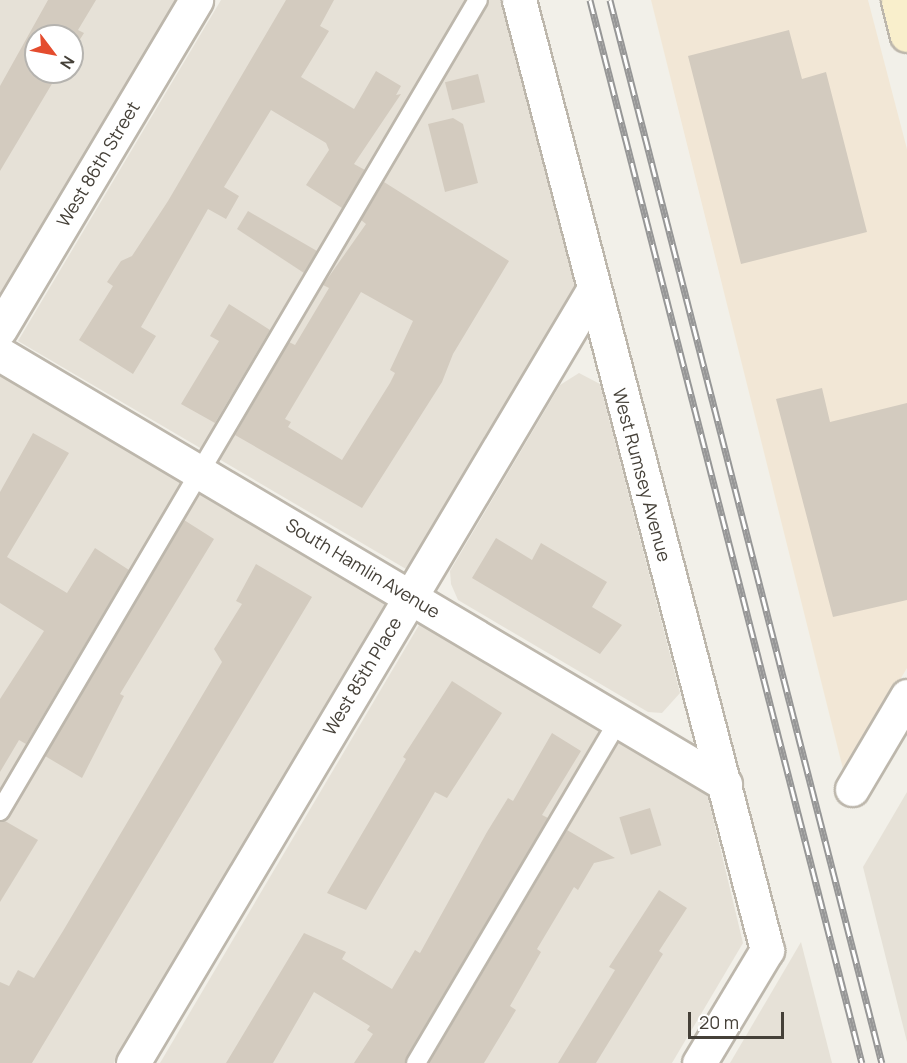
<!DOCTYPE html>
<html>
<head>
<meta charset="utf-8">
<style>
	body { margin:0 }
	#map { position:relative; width:907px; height:1063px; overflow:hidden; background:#f2f0e9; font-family:Manrope,sans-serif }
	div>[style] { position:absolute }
	.residential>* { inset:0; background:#e6e1d7 }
	.commercial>* { inset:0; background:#f2e7d6 }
	.building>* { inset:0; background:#d3cbbf; transform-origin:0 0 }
	.roads { filter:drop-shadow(2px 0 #bdb7ac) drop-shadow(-2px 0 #bdb7ac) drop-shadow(0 2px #bdb7ac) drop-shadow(0 -2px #bdb7ac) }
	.lane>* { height:18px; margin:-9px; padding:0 9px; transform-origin:9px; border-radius:9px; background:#fff }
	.street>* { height:33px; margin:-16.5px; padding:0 16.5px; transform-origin:16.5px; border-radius:16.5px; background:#fff }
	.secondary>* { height:33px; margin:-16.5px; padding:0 16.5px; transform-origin:16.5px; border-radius:16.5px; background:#f9efcc }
	.rail>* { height:7px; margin-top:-3.5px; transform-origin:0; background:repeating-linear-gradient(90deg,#fff 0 14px,#979797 0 28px); box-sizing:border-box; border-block:2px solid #979797 }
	span { translate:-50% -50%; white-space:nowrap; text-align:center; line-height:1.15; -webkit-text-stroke:4.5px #fff; paint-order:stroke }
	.street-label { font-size:18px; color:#454038 }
	.north { position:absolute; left:24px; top:24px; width:60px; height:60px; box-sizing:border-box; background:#fff; border:2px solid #b5b3af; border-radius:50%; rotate:122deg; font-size:16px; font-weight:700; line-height:24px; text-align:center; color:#454038 }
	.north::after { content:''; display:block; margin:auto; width:21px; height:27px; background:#e44c2e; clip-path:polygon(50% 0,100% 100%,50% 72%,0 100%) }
	.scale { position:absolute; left:688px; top:1012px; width:96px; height:27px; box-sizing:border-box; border:3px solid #454038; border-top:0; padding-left:8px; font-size:18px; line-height:21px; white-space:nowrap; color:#454038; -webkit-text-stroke:4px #fff; paint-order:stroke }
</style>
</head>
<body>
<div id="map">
	<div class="residential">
		<i style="clip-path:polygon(evenodd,0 0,176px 0,0 296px,0 0,36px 36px,72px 36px,72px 72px,36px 72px,36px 36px)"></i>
		<i style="clip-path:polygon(221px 0,502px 0,576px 285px,406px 569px,18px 341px)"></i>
		<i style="clip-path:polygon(0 372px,385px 604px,114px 1063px,0 1063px)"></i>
		<i style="clip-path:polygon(579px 373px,600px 384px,680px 693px,662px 713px,648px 712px,458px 600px,451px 584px,450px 571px,560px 385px)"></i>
		<i style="clip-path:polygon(422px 620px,707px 793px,743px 943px,672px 1063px,160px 1063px)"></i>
		<i style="clip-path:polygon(907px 792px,907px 1042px,863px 867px)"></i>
		<i style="clip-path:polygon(801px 942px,832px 1063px,730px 1063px)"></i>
	</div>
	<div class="commercial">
		<i style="clip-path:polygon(651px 0,868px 0,907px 149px,907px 668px,844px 773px)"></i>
	</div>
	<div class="building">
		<i style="clip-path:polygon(48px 0,96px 0,78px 30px,84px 33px,72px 52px,72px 36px,36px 36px,36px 72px,59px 72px,0 171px,0 86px)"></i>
		<i style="clip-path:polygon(286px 0,334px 0,320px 26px,329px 31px,301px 77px,354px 109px,376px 71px,401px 86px,396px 95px,401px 94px,354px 164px,365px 170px,342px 208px,306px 185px,329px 150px,326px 143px,271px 110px,224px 187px,239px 196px,226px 219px,208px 209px,141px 327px,156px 336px,133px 374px,79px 340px,113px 286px,107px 282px,121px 261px,132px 256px,168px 201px)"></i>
		<i style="clip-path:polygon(789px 30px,802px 79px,826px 72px,867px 232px,741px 264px,688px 56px)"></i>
		<i style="left:478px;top:74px;width:29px;height:34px;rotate:76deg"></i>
		<i style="clip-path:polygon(453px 118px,463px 124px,478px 183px,445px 192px,428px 124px)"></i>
		<i style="clip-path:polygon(evenodd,384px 182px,509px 261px,453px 354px,442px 382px,362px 508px,235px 435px,289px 342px,295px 345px,329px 288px,323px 285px,366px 224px,361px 220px,384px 182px,361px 292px,413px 321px,390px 370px,395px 373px,390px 383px,342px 460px,288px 427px,291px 422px,285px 419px,361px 292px)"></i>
		<i style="clip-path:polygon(248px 211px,317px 251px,304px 273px,237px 229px)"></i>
		<i style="clip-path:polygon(229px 304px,270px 330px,215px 423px,181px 404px,219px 341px,210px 336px)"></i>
		<i style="clip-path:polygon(822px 388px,830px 422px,907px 403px,907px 600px,833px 617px,776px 399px)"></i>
		<i style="clip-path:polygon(33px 433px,69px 453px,7px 557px,67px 593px,95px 548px,129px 570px,26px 744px,19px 740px,0 772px,0 699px,44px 631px,0 603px,0 492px)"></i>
		<i style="clip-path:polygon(184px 520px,214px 539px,120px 694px,124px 696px,82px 778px,45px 756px)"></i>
		<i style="clip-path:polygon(496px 538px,532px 560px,541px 543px,607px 582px,592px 607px,622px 625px,600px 654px,472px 578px)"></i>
		<i style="clip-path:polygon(256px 564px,312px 597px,32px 1063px,0 1063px,0 982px,9px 986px,18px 970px,34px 978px,63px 931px,222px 662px,214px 649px,242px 604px,236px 601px)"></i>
		<i style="clip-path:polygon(452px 681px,502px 713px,447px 798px,435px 792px,366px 910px,327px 893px,406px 759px,403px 757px)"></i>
		<i style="clip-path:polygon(552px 733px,581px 751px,542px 815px,548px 818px,405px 1063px,354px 1063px,373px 1034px,367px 1030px,370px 1026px,314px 992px,273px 1063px,226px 1063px,304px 933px,346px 952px,342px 959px,392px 989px,415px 950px,420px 953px,487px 832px,508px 798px,513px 801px)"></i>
		<i style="left:650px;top:808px;width:39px;height:32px;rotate:73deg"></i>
		<i style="clip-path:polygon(5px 821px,38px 840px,0 902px,0 822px)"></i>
		<i style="clip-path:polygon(567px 830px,615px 858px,594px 863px,578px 890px,574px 887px,537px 949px,541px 952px,510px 1006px,516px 1010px,484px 1063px,429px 1063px)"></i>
		<i style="clip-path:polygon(659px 890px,687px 908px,659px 951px,663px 954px,596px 1063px,558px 1063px,615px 970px,609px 967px)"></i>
	</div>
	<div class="roads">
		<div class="lane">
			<i style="left:0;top:811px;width:941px;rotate:-59.49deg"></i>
			<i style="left:416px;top:1063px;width:397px;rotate:-59.4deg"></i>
		</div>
		<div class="street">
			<i style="left:519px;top:0;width:982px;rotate:75.37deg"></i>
			<i style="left:767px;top:950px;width:132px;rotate:121deg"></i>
			<i style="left:0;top:329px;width:383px;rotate:-59.2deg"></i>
			<i style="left:0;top:354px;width:843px;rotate:30.67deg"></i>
			<i style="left:852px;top:789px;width:108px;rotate:-59.4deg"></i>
			<i style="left:133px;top:1063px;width:900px;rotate:-59.24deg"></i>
		</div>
		<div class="secondary">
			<i style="left:898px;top:0;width:36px;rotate:76deg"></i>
		</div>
	</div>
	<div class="rail">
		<i style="left:590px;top:0;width:1097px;rotate:75.65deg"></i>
		<i style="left:610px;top:0;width:1097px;rotate:75.65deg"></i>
	</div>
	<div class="street-label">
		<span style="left:98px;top:164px;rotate:-59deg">West 86th Street</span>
		<span style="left:642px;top:475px;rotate:75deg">West Rumsey Avenue</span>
		<span style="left:363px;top:568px;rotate:31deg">South Hamlin Avenue</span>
		<span style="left:362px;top:676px;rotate:-59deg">West 85th Place</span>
	</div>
	<div class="north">N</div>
	<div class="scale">20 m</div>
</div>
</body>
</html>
